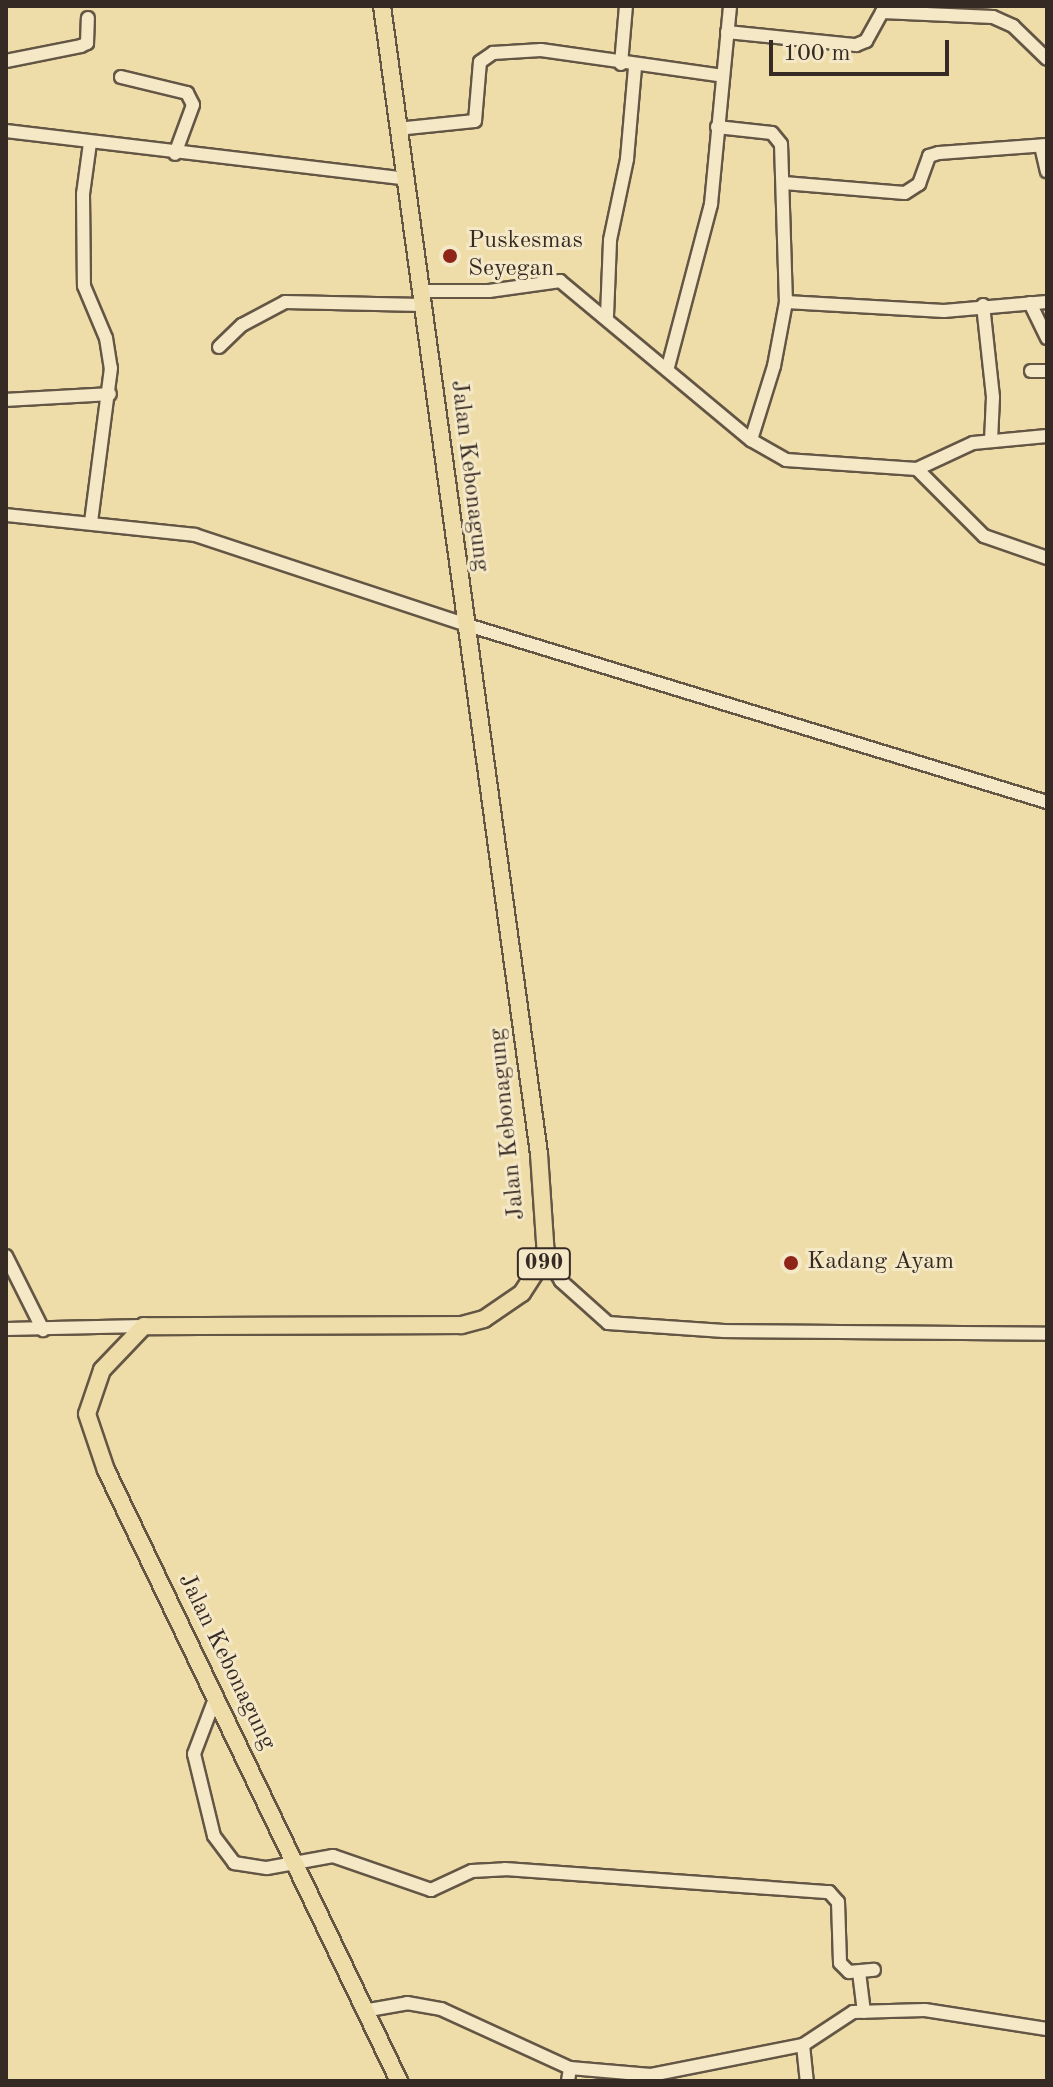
<!DOCTYPE html>
<html>
<head>
<meta charset="utf-8">
<style>
	body { margin:0 }
	#map { position:relative; width:1053px; height:2087px; overflow:hidden; background:#eedca9; font-family:"Old Standard TT",serif }
	div>[style] { position:absolute }
	.roads { filter:drop-shadow(2px 0 #645645) drop-shadow(-2px 0 #645645) drop-shadow(0 2px #645645) drop-shadow(0 -2px #645645) }
	.minor>* { height:12px; margin:-6px; padding:0 6px; transform-origin:6px; border-radius:6px; background:#f4e8c7 }
	.major>* { height:16px; margin:-8px; padding:0 8px; transform-origin:8px; border-radius:8px; background:#eedca9 }
	.dots>* { width:22px; height:22px; translate:-50% -50%; box-sizing:border-box; border:4px solid #f4e8c7; border-radius:50% }
	span { translate:-50% -50%; white-space:nowrap; text-align:center; line-height:1.15; -webkit-text-stroke:6px #f4e8c7; paint-order:stroke }
	.shield-label span { padding:2px 6px; background:#f4e8c7; border:2px solid; border-radius:6px; -webkit-text-stroke-width:0 }
	.shield-label { font-size:22px; color:#362a24; font-weight:700 }
	.poi-label { font-size:24px; color:#362a24 }
	.left { translate:0 -50%; text-align:left }
	.street-label { font-size:24px; color:#362a24 }
	.frame { position:absolute; inset:0; border:8px solid #362a24; pointer-events:none }
	.scale { position:absolute; left:769px; top:40px; width:180px; height:36px; box-sizing:border-box; border:4px solid #362a24; border-top:0; padding-left:10px; font-size:24px; line-height:28px; white-space:nowrap; color:#362a24; -webkit-text-stroke:6px #f4e8c7; paint-order:stroke }
</style>
</head>
<body>
<div id="map">
	<div class="roads">
		<div class="minor">
			<i style="left:727px;top:32px;width:130px;rotate:5.8deg"></i>
			<i style="left:856px;top:45px;width:11px;rotate:-22deg"></i>
			<i style="left:866px;top:41px;width:33px;rotate:-61deg"></i>
			<i style="left:882px;top:12px;width:111px;rotate:2.6deg"></i>
			<i style="left:993px;top:17px;width:22px;rotate:24deg"></i>
			<i style="left:1013px;top:26px;width:47px;rotate:44.1deg"></i>
			<i style="left:6px;top:61px;width:76px;rotate:-11.3deg"></i>
			<i style="left:81px;top:46px;width:7px;rotate:-27deg"></i>
			<i style="left:87px;top:43px;width:25px;rotate:-88deg"></i>
			<i style="left:621px;top:64px;width:58px;rotate:-85.1deg"></i>
			<i style="left:121px;top:77px;width:68px;rotate:13.6deg"></i>
			<i style="left:187px;top:93px;width:13px;rotate:63deg"></i>
			<i style="left:193px;top:105px;width:52px;rotate:110.2deg"></i>
			<i style="left:717px;top:127px;width:55px;rotate:6.2deg"></i>
			<i style="left:772px;top:133px;width:14px;rotate:51deg"></i>
			<i style="left:781px;top:144px;width:158px;rotate:88.2deg"></i>
			<i style="left:786px;top:302px;width:65px;rotate:100.6deg"></i>
			<i style="left:774px;top:366px;width:77px;rotate:107.3deg"></i>
			<i style="left:397px;top:129px;width:78px;rotate:-5.9deg"></i>
			<i style="left:475px;top:121px;width:59px;rotate:-85.2deg"></i>
			<i style="left:480px;top:62px;width:16px;rotate:-35deg"></i>
			<i style="left:493px;top:53px;width:48px;rotate:-3.6deg"></i>
			<i style="left:541px;top:50px;width:184px;rotate:8.1deg"></i>
			<i style="left:6px;top:131px;width:400px;rotate:6.8deg"></i>
			<i style="left:90px;top:143px;width:51px;rotate:97.8deg"></i>
			<i style="left:83px;top:194px;width:92px;rotate:89.4deg"></i>
			<i style="left:84px;top:286px;width:56px;rotate:67.1deg"></i>
			<i style="left:106px;top:338px;width:30px;rotate:81deg"></i>
			<i style="left:111px;top:368px;width:154px;rotate:97.4deg"></i>
			<i style="left:1041px;top:146px;width:26px;rotate:77deg"></i>
			<i style="left:784px;top:183px;width:121px;rotate:4.7deg"></i>
			<i style="left:905px;top:193px;width:17px;rotate:-33deg"></i>
			<i style="left:919px;top:184px;width:30px;rotate:-70deg"></i>
			<i style="left:929px;top:156px;width:10px;rotate:-17deg"></i>
			<i style="left:939px;top:153px;width:108px;rotate:-4.2deg"></i>
			<i style="left:421px;top:291px;width:68px"></i>
			<i style="left:489px;top:291px;width:72px;rotate:-8deg"></i>
			<i style="left:560px;top:281px;width:249px;rotate:39.8deg"></i>
			<i style="left:751px;top:440px;width:40px;rotate:29.7deg"></i>
			<i style="left:786px;top:460px;width:131px;rotate:3.9deg"></i>
			<i style="left:917px;top:469px;width:95px;rotate:45deg"></i>
			<i style="left:984px;top:536px;width:67px;rotate:19.2deg"></i>
			<i style="left:786px;top:302px;width:158px;rotate:3.3deg"></i>
			<i style="left:944px;top:311px;width:103px;rotate:-5deg"></i>
			<i style="left:1030px;top:303px;width:39px;rotate:64deg"></i>
			<i style="left:983px;top:305px;width:93px;rotate:83.8deg"></i>
			<i style="left:993px;top:397px;width:44px;rotate:92.6deg"></i>
			<i style="left:607px;top:316px;width:76px;rotate:-87.7deg"></i>
			<i style="left:610px;top:240px;width:83px;rotate:-78.1deg"></i>
			<i style="left:627px;top:159px;width:92px;rotate:-85deg"></i>
			<i style="left:219px;top:347px;width:32px;rotate:-44deg"></i>
			<i style="left:242px;top:325px;width:49px;rotate:-28.1deg"></i>
			<i style="left:285px;top:302px;width:137px;rotate:1.3deg"></i>
			<i style="left:668px;top:367px;width:169px;rotate:-75.2deg"></i>
			<i style="left:711px;top:204px;width:199px;rotate:-84.5deg"></i>
			<i style="left:1031px;top:371px;width:16px"></i>
			<i style="left:6px;top:400px;width:104px;rotate:-3.3deg"></i>
			<i style="left:917px;top:469px;width:62px;rotate:-24.9deg"></i>
			<i style="left:973px;top:443px;width:74px;rotate:-5.4deg"></i>
			<i style="left:6px;top:515px;width:190px;rotate:6deg"></i>
			<i style="left:195px;top:535px;width:283px;rotate:18.3deg"></i>
			<i style="left:464px;top:624px;width:610px;rotate:16.98deg"></i>
			<i style="left:6px;top:1256px;width:83px;rotate:63.4deg"></i>
			<i style="left:546px;top:1256px;width:29px;rotate:59deg"></i>
			<i style="left:561px;top:1281px;width:63px;rotate:41.8deg"></i>
			<i style="left:608px;top:1323px;width:116px;rotate:3.9deg"></i>
			<i style="left:724px;top:1331px;width:323px;rotate:0.5deg"></i>
			<i style="left:6px;top:1329px;width:138px;rotate:-1.2deg"></i>
			<i style="left:216px;top:1696px;width:62px;rotate:110.8deg"></i>
			<i style="left:194px;top:1754px;width:84px;rotate:76.3deg"></i>
			<i style="left:214px;top:1836px;width:34px;rotate:53deg"></i>
			<i style="left:234px;top:1863px;width:33px;rotate:9deg"></i>
			<i style="left:267px;top:1868px;width:67px;rotate:-10.3deg"></i>
			<i style="left:333px;top:1856px;width:104px;rotate:19.1deg"></i>
			<i style="left:431px;top:1890px;width:45px;rotate:-24.9deg"></i>
			<i style="left:472px;top:1871px;width:33px;rotate:-3deg"></i>
			<i style="left:505px;top:1869px;width:325px;rotate:4.1deg"></i>
			<i style="left:829px;top:1892px;width:13px;rotate:48deg"></i>
			<i style="left:838px;top:1902px;width:61px;rotate:88.1deg"></i>
			<i style="left:840px;top:1963px;width:13px;rotate:45deg"></i>
			<i style="left:849px;top:1972px;width:25px;rotate:-5deg"></i>
			<i style="left:859px;top:1972px;width:40px;rotate:82.9deg"></i>
			<i style="left:369px;top:2010px;width:39px;rotate:-10deg"></i>
			<i style="left:407px;top:2003px;width:35px;rotate:10deg"></i>
			<i style="left:441px;top:2009px;width:142px;rotate:24.6deg"></i>
			<i style="left:803px;top:2045px;width:36px;rotate:84deg"></i>
			<i style="left:568px;top:2081px;width:13px;rotate:-81deg"></i>
			<i style="left:570px;top:2068px;width:81px;rotate:4.9deg"></i>
			<i style="left:651px;top:2075px;width:155px;rotate:-11.2deg"></i>
			<i style="left:803px;top:2045px;width:60px;rotate:-33.4deg"></i>
			<i style="left:853px;top:2012px;width:72px;rotate:-1.6deg"></i>
			<i style="left:925px;top:2010px;width:123px;rotate:8.9deg"></i>
		</div>
		<div class="major">
			<i style="left:382px;top:6px;width:1159px;rotate:82.21deg"></i>
			<i style="left:539px;top:1154px;width:102px;rotate:86.1deg"></i>
			<i style="left:546px;top:1256px;width:44px;rotate:123deg"></i>
			<i style="left:522px;top:1293px;width:46px;rotate:145.6deg"></i>
			<i style="left:484px;top:1319px;width:24px;rotate:165deg"></i>
			<i style="left:461px;top:1325px;width:317px;rotate:179.8deg"></i>
			<i style="left:144px;top:1326px;width:61px;rotate:133.7deg"></i>
			<i style="left:102px;top:1370px;width:46px;rotate:108.8deg"></i>
			<i style="left:87px;top:1414px;width:59px;rotate:71.3deg"></i>
			<i style="left:106px;top:1470px;width:678px;rotate:64.38deg"></i>
		</div>
	</div>
	<div class="dots">
		<i style="left:450px;top:256px;background:#8f2418"></i>
		<i style="left:791px;top:1263px;background:#8f2418"></i>
	</div>
	<div class="shield-label">
		<span style="left:544px;top:1264px">090</span>
	</div>
	<div class="poi-label">
		<span class="left" style="left:468px;top:256px">Puskesmas<br>Seyegan</span>
		<span class="left" style="left:807px;top:1263px">Kadang Ayam</span>
	</div>
	<div class="street-label">
		<span style="left:469px;top:476px;rotate:83deg">Jalan Kebonagung</span>
		<span style="left:508px;top:1124px;rotate:-96deg">Jalan Kebonagung</span>
		<span style="left:226px;top:1662px;rotate:64deg">Jalan Kebonagung</span>
	</div>
	<div class="frame"></div>
	<div class="scale">100 m</div>
</div>
</body>
</html>
